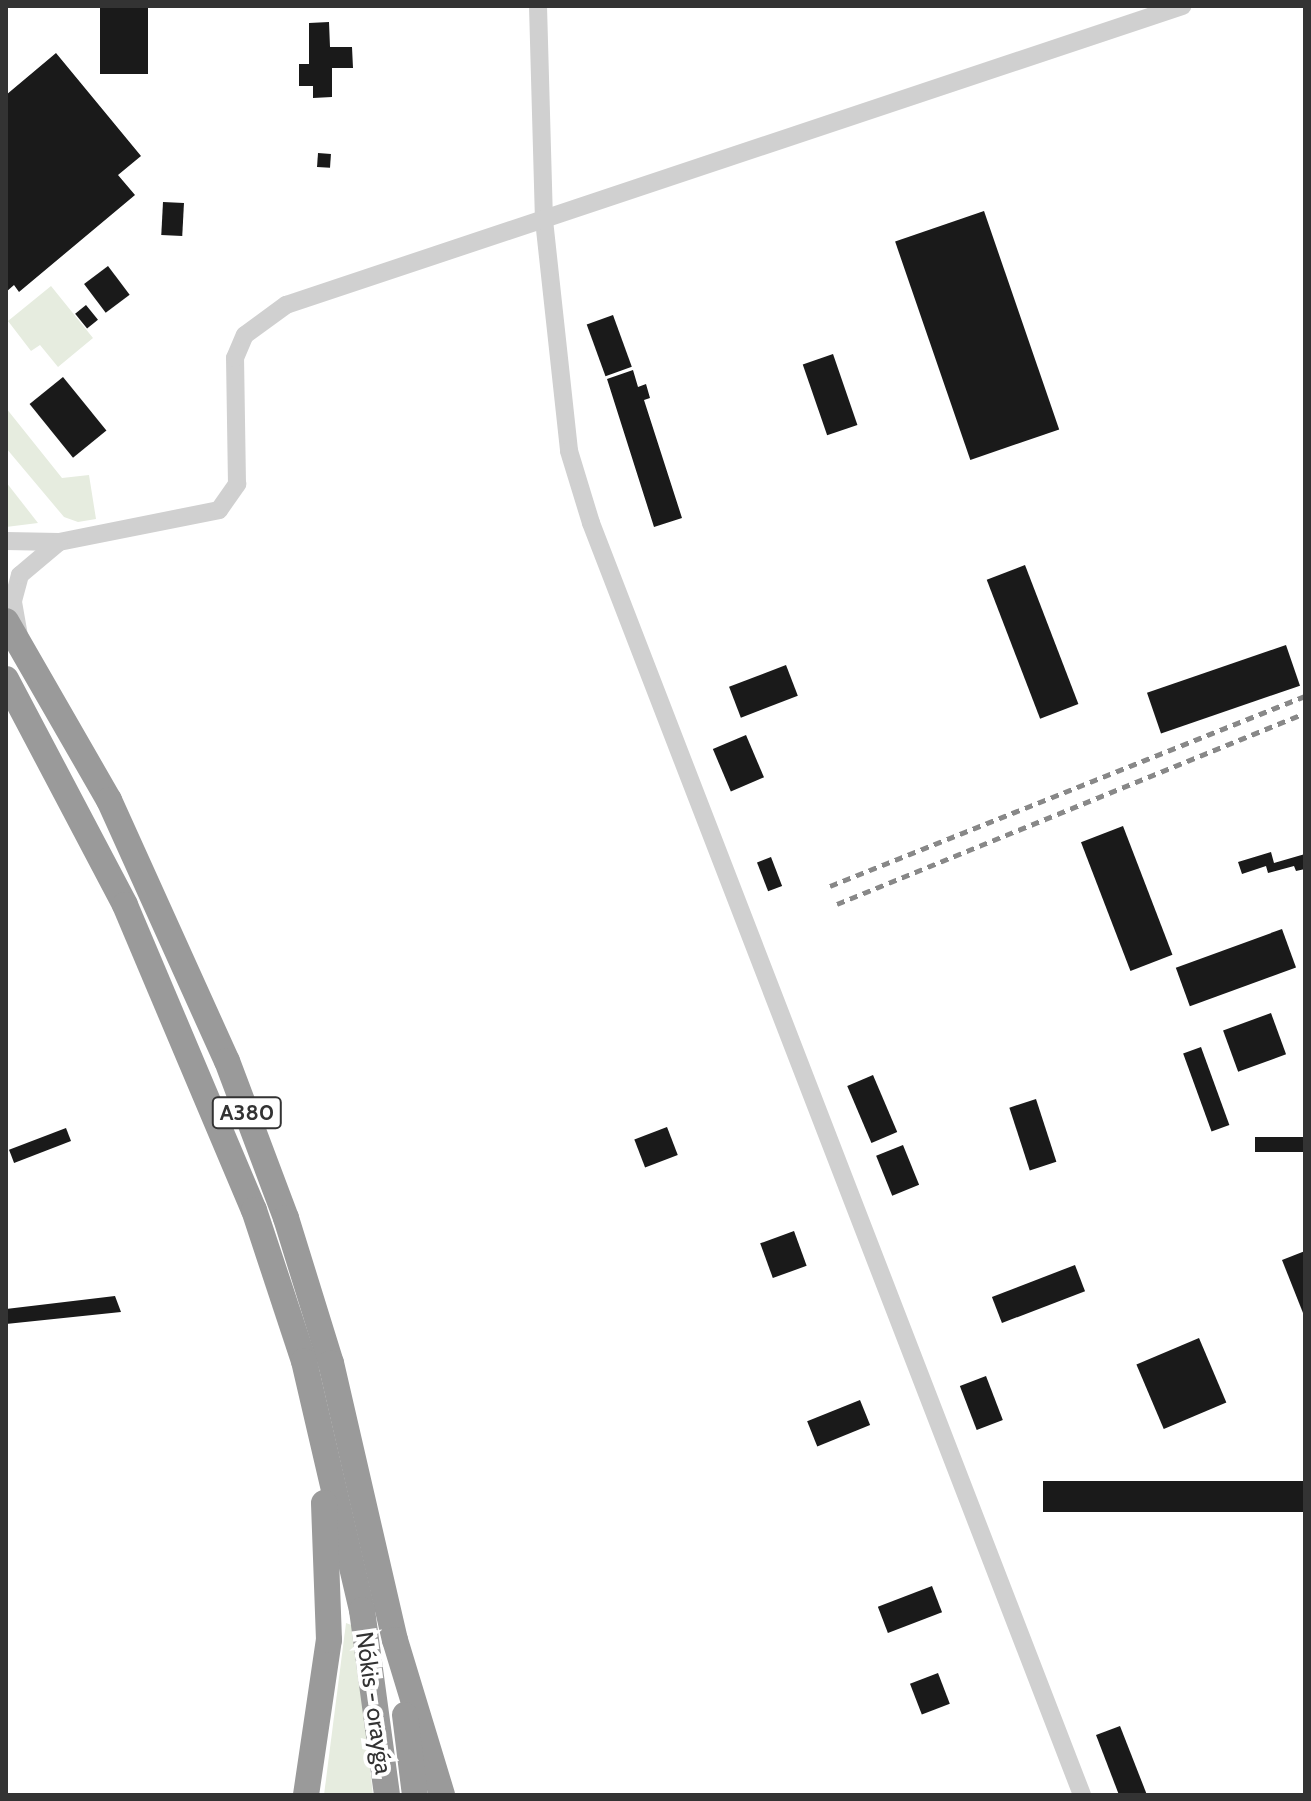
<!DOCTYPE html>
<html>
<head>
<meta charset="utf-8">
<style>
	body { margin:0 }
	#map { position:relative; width:1311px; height:1801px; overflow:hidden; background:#fff; font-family:Cabin,sans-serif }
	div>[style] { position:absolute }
	.green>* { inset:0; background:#e6ecdf }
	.building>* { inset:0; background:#1a1a1a; transform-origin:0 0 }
	.minor>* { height:18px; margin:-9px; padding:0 9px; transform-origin:9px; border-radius:9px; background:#d0d0d0 }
	.highway>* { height:26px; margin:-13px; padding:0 13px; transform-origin:13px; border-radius:13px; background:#9a9a9a }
	.rail>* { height:5px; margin-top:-2.5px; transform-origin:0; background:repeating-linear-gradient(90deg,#888 0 8px,transparent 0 14px) }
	span { translate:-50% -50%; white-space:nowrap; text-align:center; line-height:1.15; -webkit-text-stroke:8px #fff; paint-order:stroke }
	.shield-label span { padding:2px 6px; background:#fff; border:2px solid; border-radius:6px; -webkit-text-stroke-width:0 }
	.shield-label { font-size:22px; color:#333; font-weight:700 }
	.street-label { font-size:24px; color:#333 }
	.frame { position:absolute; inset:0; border:8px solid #333; pointer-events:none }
</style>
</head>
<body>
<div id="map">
	<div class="green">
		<i style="clip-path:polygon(51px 286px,93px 338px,58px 367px,40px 345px,31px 351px,8px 321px)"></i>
		<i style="clip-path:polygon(6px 408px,62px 478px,89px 475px,96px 519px,78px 522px,64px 517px,6px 448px)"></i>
		<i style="clip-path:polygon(6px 482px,38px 523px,6px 527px)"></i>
		<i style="clip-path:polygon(346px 1623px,354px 1626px,373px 1795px,324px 1795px)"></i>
	</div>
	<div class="building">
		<i style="left:100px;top:6px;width:48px;height:68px"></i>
		<i style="clip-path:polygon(329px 22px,330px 47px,352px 47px,353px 68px,332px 68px,332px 97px,313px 98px,313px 86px,299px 86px,299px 64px,309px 64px,309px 23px)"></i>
		<i style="clip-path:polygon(56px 53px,141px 156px,118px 175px,135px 195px,19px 292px,14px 285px,6px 292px,6px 95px)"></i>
		<i style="left:318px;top:153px;width:13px;height:14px;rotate:4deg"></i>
		<i style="left:163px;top:202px;width:21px;height:33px;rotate:3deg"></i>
		<i style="left:984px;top:211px;width:231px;height:94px;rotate:71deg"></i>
		<i style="left:108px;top:266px;width:36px;height:30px;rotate:53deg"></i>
		<i style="left:86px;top:305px;width:19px;height:14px;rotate:51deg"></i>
		<i style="left:613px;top:315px;width:55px;height:28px;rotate:70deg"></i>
		<i style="left:833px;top:354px;width:75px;height:32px;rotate:71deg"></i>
		<i style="clip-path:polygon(633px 370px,638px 387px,646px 384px,650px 398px,644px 400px,682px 518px,654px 527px,607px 379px)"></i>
		<i style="left:63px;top:377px;width:69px;height:43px;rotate:51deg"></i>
		<i style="left:1025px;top:565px;width:149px;height:41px;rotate:69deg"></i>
		<i style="left:1286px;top:645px;width:43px;height:147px;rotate:71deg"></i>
		<i style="left:786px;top:665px;width:33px;height:61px;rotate:69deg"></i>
		<i style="left:746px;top:735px;width:46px;height:36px;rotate:67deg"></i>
		<i style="left:1123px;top:826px;width:138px;height:45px;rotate:69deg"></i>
		<i style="clip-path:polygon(1271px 852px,1274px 863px,1305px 854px,1305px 869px,1296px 871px,1294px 866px,1268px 873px,1266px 866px,1242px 874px,1238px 862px)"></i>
		<i style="left:771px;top:857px;width:31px;height:15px;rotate:69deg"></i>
		<i style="left:1282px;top:929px;width:41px;height:113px;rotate:70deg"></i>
		<i style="left:1271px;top:1013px;width:44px;height:51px;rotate:70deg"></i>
		<i style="left:1201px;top:1047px;width:83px;height:19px;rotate:70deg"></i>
		<i style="left:873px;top:1075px;width:62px;height:28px;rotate:67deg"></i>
		<i style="left:1036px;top:1099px;width:66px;height:28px;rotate:72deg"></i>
		<i style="left:667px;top:1127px;width:30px;height:35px;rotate:69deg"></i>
		<i style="left:66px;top:1128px;width:14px;height:61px;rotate:69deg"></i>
		<i style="left:1305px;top:1137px;width:15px;height:50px;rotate:90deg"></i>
		<i style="left:903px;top:1145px;width:43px;height:29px;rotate:68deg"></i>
		<i style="left:794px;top:1231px;width:37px;height:36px;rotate:70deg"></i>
		<i style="clip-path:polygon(1305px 1251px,1305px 1318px,1282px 1260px)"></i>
		<i style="left:1075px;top:1265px;width:28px;height:89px;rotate:69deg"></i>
		<i style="clip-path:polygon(115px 1296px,121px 1312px,6px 1324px,6px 1309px)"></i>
		<i style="left:1199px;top:1338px;width:70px;height:68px;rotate:67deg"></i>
		<i style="left:986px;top:1376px;width:47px;height:28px;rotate:69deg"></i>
		<i style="left:860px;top:1400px;width:27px;height:57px;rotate:68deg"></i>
		<i style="left:1305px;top:1481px;width:31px;height:262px;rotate:90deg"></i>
		<i style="left:932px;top:1586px;width:28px;height:58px;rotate:69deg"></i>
		<i style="left:938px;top:1673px;width:33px;height:30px;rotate:69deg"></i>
		<i style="clip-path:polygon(1120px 1726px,1147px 1795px,1119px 1795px,1096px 1735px)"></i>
	</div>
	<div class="minor">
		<i style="left:538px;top:6px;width:214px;rotate:88.4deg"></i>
		<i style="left:544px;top:220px;width:232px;rotate:83.8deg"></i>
		<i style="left:569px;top:451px;width:75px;rotate:73deg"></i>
		<i style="left:591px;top:523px;width:1363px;rotate:68.89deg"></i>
		<i style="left:6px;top:541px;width:53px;rotate:1.1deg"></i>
		<i style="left:59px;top:542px;width:163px;rotate:-11.3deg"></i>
		<i style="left:219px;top:510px;width:32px;rotate:-55deg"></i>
		<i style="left:237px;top:484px;width:126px;rotate:-90.9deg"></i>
		<i style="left:235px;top:358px;width:25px;rotate:-67deg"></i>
		<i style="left:245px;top:335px;width:51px;rotate:-36.2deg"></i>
		<i style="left:286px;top:305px;width:945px;rotate:-18.45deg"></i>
		<i style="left:19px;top:636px;width:36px;rotate:-100deg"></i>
		<i style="left:13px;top:601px;width:27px;rotate:-75deg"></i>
		<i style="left:20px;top:575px;width:51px;rotate:-40.2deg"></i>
	</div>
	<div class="highway">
		<i style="left:6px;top:621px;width:207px;rotate:60.1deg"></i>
		<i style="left:109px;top:800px;width:286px;rotate:65.7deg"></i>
		<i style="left:227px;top:1061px;width:168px;rotate:69.4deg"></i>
		<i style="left:286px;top:1218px;width:152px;rotate:72.8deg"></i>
		<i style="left:331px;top:1363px;width:284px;rotate:77deg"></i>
		<i style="left:395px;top:1640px;width:162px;rotate:73.1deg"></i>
		<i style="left:6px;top:679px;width:255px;rotate:62.2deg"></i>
		<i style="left:125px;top:905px;width:331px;rotate:67.1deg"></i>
		<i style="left:254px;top:1210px;width:159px;rotate:71.7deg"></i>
		<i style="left:304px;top:1361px;width:256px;rotate:76.9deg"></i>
		<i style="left:362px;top:1610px;width:187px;rotate:82.3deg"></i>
		<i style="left:405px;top:1715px;width:81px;rotate:82.9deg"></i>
		<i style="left:306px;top:1795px;width:157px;rotate:-81.6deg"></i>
		<i style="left:329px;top:1640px;width:137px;rotate:-92.1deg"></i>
	</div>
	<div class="rail">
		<i style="left:830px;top:886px;width:512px;rotate:-21.8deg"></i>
		<i style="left:837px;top:904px;width:505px;rotate:-22.2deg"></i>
	</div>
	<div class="shield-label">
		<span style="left:247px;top:1113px">A380</span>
	</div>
	<div class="street-label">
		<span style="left:374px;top:1703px;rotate:82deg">Nókis - orayǵa</span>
	</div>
	<div class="frame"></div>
</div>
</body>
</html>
